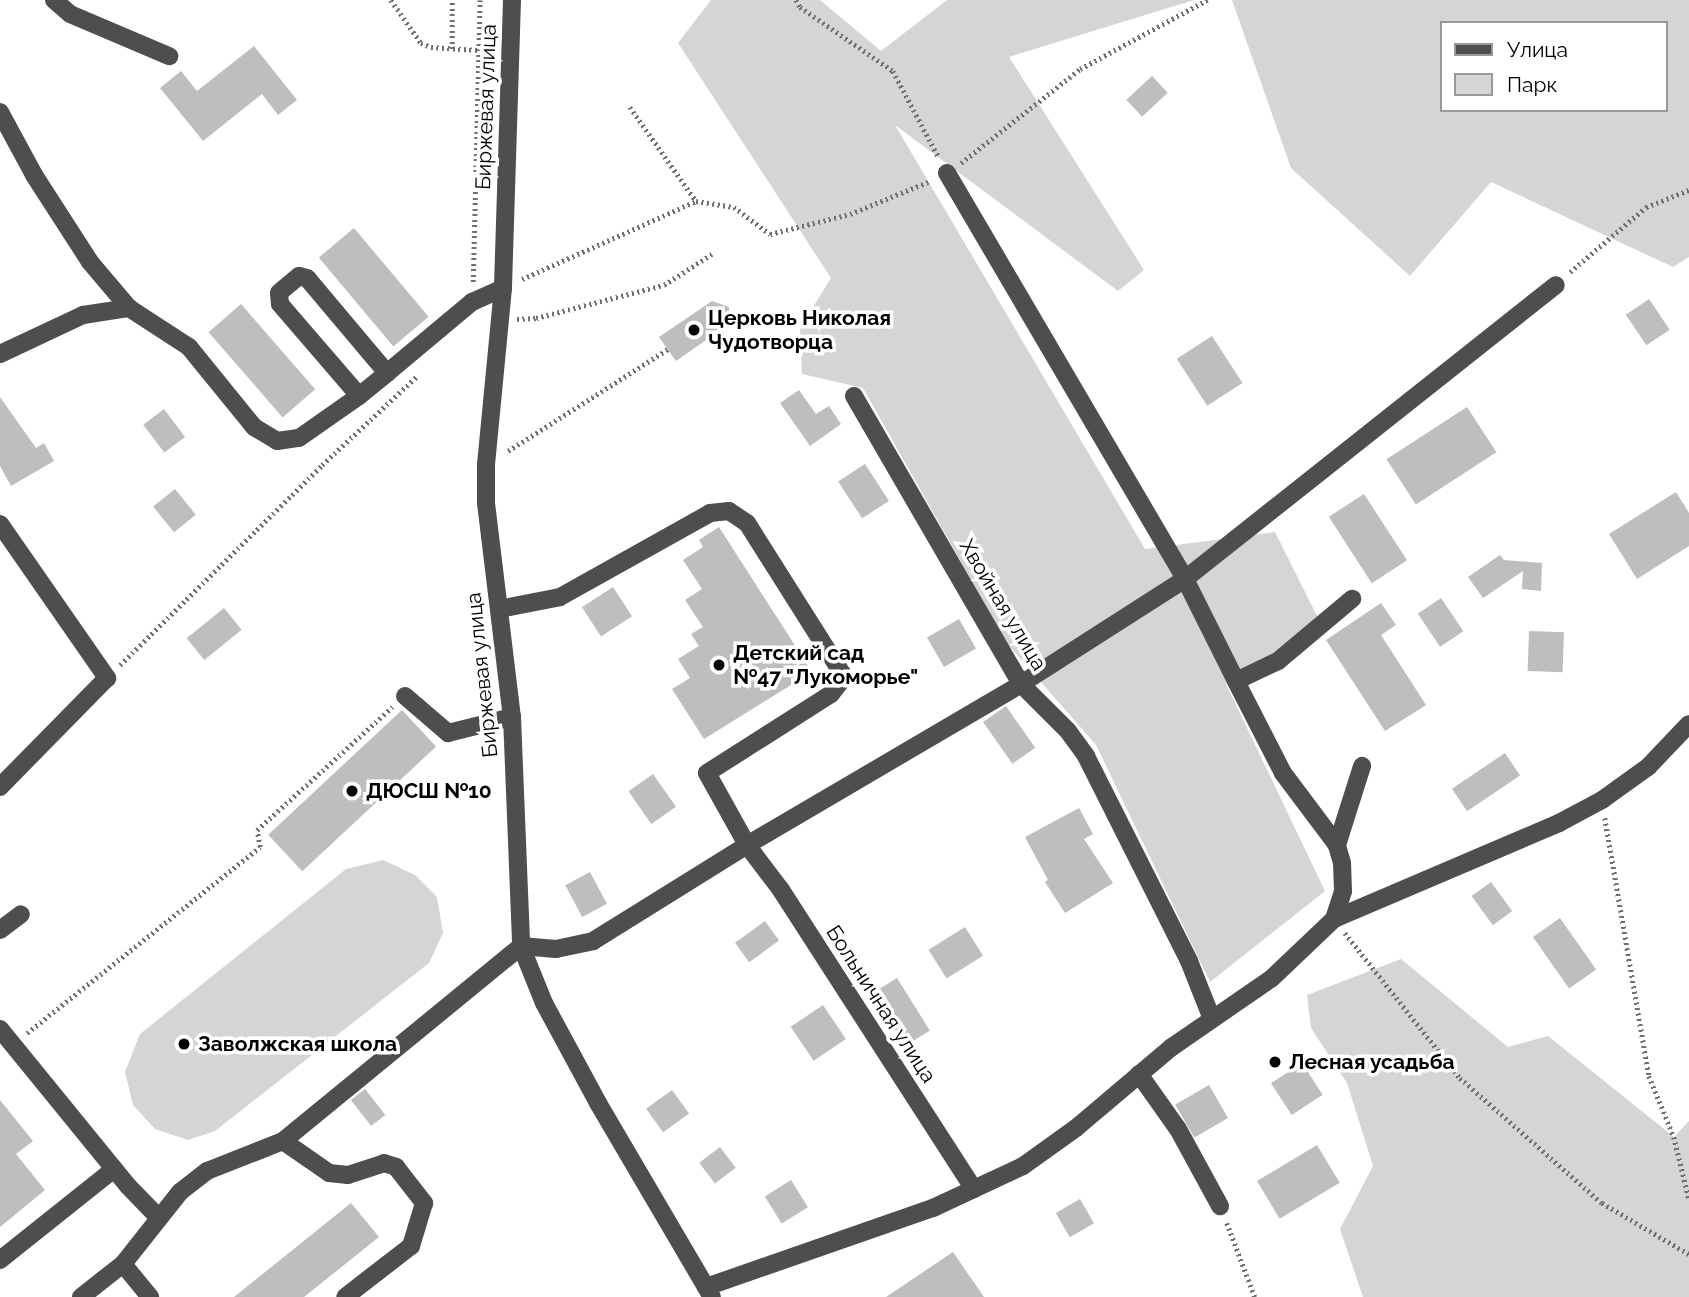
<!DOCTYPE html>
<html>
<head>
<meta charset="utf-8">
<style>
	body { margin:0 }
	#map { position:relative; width:1689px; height:1297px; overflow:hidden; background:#fff; font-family:Raleway,sans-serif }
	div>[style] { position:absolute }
	.green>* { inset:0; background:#d5d5d5 }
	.building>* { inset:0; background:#bebebe; transform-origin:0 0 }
	.path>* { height:4.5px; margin-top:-2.25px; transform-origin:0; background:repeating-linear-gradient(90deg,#707070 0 2px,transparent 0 5.5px) }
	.minor>* { height:18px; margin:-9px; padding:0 9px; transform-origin:9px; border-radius:9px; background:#4e4e4e }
	.dots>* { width:19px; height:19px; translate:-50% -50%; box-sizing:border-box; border:4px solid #fff; border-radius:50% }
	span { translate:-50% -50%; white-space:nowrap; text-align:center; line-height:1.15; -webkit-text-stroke:7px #fff; paint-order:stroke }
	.street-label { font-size:21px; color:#000 }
	.poi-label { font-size:21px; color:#000; font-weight:700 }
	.left { translate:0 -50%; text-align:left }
	.legend { position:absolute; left:1440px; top:21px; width:228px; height:91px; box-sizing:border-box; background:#fff; border:2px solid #999; margin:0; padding:9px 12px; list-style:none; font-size:21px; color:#000 }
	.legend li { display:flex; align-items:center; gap:14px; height:35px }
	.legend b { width:35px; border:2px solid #999 }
</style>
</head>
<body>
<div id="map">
	<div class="green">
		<i style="clip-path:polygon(711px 0,820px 0,881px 51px,947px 0,1194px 0,1009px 57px,1144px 270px,1118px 291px,895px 125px,1145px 549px,1275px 532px,1321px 624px,1226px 684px,1325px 891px,1210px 982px,1096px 745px,1006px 642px,863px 388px,802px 374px,800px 328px,831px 278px,678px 43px)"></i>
		<i style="clip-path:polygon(evenodd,1232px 0,1689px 0,1689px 257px,1673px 267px,1491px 182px,1410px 276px,1291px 168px,1232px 0,1442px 23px,1666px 23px,1666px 110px,1442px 110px,1442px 23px)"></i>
		<i style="clip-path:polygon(383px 860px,415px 875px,437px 897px,443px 933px,429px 963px,215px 1131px,188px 1140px,155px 1129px,133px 1105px,125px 1072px,140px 1034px,346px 869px)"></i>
		<i style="clip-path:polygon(1401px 959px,1508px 1047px,1548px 1036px,1674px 1137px,1689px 1121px,1689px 1297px,1363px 1297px,1340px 1229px,1373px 1166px,1347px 1083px,1311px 1028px,1307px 995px)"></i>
	</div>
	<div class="building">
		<i style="clip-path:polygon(254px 46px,297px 100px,278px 115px,262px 94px,203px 141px,160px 88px,181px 71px,197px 91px)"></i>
		<i style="left:1152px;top:76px;width:23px;height:35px;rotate:47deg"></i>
		<i style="left:354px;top:228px;width:116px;height:46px;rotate:50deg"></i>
		<i style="left:1649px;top:299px;width:37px;height:28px;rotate:56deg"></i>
		<i style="clip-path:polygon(712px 301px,729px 307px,729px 324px,676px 361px,659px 337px)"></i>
		<i style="left:241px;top:304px;width:113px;height:43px;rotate:49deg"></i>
		<i style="left:1212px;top:336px;width:56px;height:42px;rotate:57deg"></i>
		<i style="clip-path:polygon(799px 390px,816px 414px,829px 406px,841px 424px,810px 446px,780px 403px)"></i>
		<i style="clip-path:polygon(0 397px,36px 448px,44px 443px,54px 461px,11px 486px,0 466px)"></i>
		<i style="left:1467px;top:407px;width:54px;height:96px;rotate:57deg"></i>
		<i style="left:164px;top:409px;width:35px;height:26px;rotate:53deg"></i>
		<i style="left:865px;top:464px;width:44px;height:32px;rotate:57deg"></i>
		<i style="left:175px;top:489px;width:33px;height:28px;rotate:51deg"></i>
		<i style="clip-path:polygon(1676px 492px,1689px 513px,1689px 546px,1637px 579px,1609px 534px)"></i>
		<i style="left:1364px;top:494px;width:79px;height:42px;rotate:57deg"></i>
		<i style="clip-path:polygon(719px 527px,812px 672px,704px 739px,672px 689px,690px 678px,678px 659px,699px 646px,691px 634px,703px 627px,685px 600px,702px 589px,683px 560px,703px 547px,699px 540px)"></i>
		<i style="clip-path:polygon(1500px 555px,1504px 560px,1542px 563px,1541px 591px,1522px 589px,1523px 571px,1483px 598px,1468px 577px)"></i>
		<i style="left:613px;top:587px;width:35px;height:37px;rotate:57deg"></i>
		<i style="left:1441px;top:598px;width:40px;height:28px;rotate:56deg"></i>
		<i style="clip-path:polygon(1381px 603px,1396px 625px,1381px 635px,1426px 705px,1385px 731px,1326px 640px)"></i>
		<i style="left:224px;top:608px;width:28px;height:48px;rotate:51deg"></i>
		<i style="left:959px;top:619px;width:34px;height:37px;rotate:60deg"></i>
		<i style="left:1529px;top:631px;width:35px;height:40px;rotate:2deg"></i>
		<i style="left:1006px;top:706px;width:51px;height:28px;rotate:55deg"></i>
		<i style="left:402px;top:710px;width:50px;height:183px;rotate:47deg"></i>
		<i style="left:1505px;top:753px;width:27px;height:64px;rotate:56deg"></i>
		<i style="left:653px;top:774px;width:40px;height:30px;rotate:55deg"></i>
		<i style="clip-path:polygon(1079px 808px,1093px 834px,1084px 839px,1113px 883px,1065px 913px,1045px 882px,1048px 880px,1025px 837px)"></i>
		<i style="left:590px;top:872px;width:36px;height:28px;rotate:62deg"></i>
		<i style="left:1491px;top:882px;width:36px;height:24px;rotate:54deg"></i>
		<i style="left:1560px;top:918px;width:63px;height:33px;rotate:55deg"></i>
		<i style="left:765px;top:921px;width:24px;height:37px;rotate:54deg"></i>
		<i style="left:965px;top:927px;width:34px;height:43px;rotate:58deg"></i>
		<i style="left:897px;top:978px;width:62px;height:29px;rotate:58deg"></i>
		<i style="left:823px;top:1005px;width:41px;height:39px;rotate:56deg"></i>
		<i style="left:1302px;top:1063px;width:38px;height:37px;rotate:57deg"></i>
		<i style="left:1209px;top:1085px;width:38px;height:39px;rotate:60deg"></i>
		<i style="left:365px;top:1089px;width:33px;height:18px;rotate:52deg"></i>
		<i style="left:672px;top:1090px;width:29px;height:32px;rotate:54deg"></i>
		<i style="clip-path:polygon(0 1100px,33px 1141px,16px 1154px,45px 1190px,0 1227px)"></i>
		<i style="left:1317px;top:1145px;width:44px;height:70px;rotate:59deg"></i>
		<i style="left:720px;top:1147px;width:26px;height:26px;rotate:53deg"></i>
		<i style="left:791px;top:1180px;width:32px;height:31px;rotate:58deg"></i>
		<i style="left:1080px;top:1199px;width:28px;height:28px;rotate:60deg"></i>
		<i style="clip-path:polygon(351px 1203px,379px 1237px,304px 1297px,234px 1297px)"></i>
		<i style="clip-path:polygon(953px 1252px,984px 1297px,886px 1297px)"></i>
	</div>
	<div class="path">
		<i style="left:391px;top:0;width:52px;rotate:55.1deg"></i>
		<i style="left:421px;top:43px;width:11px;rotate:22deg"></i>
		<i style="left:431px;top:47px;width:47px;rotate:3.7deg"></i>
		<i style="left:796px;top:0;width:8px;rotate:60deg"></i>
		<i style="left:800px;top:7px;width:113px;rotate:34.5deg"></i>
		<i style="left:893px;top:71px;width:98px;rotate:62.1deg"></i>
		<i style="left:452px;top:49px;width:49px;rotate:-90deg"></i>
		<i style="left:630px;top:107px;width:115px;rotate:54.9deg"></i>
		<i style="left:696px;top:201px;width:38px;rotate:9deg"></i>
		<i style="left:734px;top:207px;width:45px;rotate:36.9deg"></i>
		<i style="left:770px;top:234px;width:82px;rotate:-14deg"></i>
		<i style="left:850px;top:214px;width:87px;rotate:-22.4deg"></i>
		<i style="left:961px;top:163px;width:152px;rotate:-38.3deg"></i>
		<i style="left:1080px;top:69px;width:145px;rotate:-28.5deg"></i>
		<i style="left:1570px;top:272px;width:100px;rotate:-40.5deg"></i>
		<i style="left:1646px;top:207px;width:46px;rotate:-21.6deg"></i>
		<i style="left:522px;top:279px;width:191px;rotate:-24.1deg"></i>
		<i style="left:473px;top:282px;width:282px;rotate:-88.6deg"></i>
		<i style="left:517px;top:319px;width:19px;rotate:-3deg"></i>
		<i style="left:536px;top:318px;width:132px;rotate:-14.5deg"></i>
		<i style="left:664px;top:285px;width:57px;rotate:-32.9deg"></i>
		<i style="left:508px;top:451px;width:190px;rotate:-32.5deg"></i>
		<i style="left:120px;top:665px;width:284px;rotate:-44.7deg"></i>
		<i style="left:322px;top:465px;width:130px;rotate:-43.1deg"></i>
		<i style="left:1605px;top:818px;width:262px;rotate:80.3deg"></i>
		<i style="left:1649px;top:1076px;width:66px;rotate:67.7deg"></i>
		<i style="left:1674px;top:1137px;width:64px;rotate:76.4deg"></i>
		<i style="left:1345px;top:933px;width:185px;rotate:51.6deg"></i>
		<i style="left:1460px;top:1078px;width:189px;rotate:41.4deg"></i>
		<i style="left:1602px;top:1203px;width:101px;rotate:30.4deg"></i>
		<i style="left:27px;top:1033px;width:298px;rotate:-38.6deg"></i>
		<i style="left:260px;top:847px;width:17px;rotate:-100deg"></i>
		<i style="left:257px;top:830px;width:183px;rotate:-42.3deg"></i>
		<i style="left:1227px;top:1223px;width:79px;rotate:69.3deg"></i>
	</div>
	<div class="minor">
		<i style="left:54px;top:0;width:21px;rotate:41deg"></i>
		<i style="left:70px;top:14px;width:108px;rotate:23deg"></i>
		<i style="left:512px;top:0;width:288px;rotate:91.8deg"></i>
		<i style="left:503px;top:288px;width:178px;rotate:95.5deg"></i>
		<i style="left:486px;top:465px;width:38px;rotate:90deg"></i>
		<i style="left:486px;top:503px;width:216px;rotate:83.1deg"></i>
		<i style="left:512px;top:717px;width:229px;rotate:87.7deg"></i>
		<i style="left:521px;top:946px;width:61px;rotate:68deg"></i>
		<i style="left:544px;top:1003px;width:114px;rotate:61.6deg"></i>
		<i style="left:598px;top:1103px;width:225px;rotate:59.6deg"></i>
		<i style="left:0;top:112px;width:72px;rotate:61.6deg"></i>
		<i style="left:34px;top:175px;width:103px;rotate:57.2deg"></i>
		<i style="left:90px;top:262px;width:60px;rotate:49.7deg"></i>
		<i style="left:947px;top:173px;width:471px;rotate:59.6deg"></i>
		<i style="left:1185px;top:579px;width:114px;rotate:63.4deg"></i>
		<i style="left:0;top:354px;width:92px;rotate:-25.2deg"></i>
		<i style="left:83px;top:315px;width:47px;rotate:-8.7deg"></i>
		<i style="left:129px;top:308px;width:72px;rotate:33deg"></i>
		<i style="left:189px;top:347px;width:103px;rotate:50.9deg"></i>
		<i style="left:254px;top:427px;width:27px;rotate:31deg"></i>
		<i style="left:277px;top:441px;width:22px;rotate:-8deg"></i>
		<i style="left:299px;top:438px;width:73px;rotate:-35deg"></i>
		<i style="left:387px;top:373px;width:124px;rotate:-130.1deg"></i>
		<i style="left:307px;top:278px;width:8px;rotate:-166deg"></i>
		<i style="left:299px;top:276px;width:26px;rotate:140deg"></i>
		<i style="left:279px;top:293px;width:11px;rotate:85deg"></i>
		<i style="left:280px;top:304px;width:121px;rotate:49.3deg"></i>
		<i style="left:359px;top:396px;width:36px;rotate:-39deg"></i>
		<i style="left:387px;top:373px;width:111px;rotate:-39.9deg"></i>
		<i style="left:472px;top:302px;width:34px;rotate:-24deg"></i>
		<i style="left:854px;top:396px;width:333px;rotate:59.9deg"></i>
		<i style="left:1021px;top:684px;width:66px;rotate:45deg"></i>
		<i style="left:1068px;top:731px;width:31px;rotate:54deg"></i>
		<i style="left:1086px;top:756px;width:229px;rotate:63.3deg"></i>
		<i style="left:1189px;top:961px;width:62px;rotate:68.4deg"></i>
		<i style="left:0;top:524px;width:188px;rotate:55.2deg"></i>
		<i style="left:107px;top:678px;width:153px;rotate:134.5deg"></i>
		<i style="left:499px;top:609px;width:62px;rotate:-11.1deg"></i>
		<i style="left:560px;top:597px;width:172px;rotate:-29.2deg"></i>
		<i style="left:710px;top:513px;width:19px;rotate:-6deg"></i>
		<i style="left:729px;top:511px;width:22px;rotate:34deg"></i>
		<i style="left:747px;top:523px;width:178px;rotate:57.7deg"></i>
		<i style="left:842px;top:673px;width:8px;rotate:97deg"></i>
		<i style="left:841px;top:681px;width:16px;rotate:128deg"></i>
		<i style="left:831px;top:694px;width:147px;rotate:147.5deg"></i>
		<i style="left:707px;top:773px;width:82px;rotate:60.9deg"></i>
		<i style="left:747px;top:845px;width:56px;rotate:52.9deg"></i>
		<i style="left:781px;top:890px;width:356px;rotate:57.2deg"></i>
		<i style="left:405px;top:696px;width:57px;rotate:40.7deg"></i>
		<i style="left:448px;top:733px;width:66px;rotate:-14deg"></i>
		<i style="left:1337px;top:845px;width:83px;rotate:-72.4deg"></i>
		<i style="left:1334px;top:919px;width:29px;rotate:-72deg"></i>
		<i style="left:1343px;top:891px;width:28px;rotate:-92deg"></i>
		<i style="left:1342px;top:863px;width:19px;rotate:-106deg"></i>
		<i style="left:1337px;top:845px;width:90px;rotate:-126.9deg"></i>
		<i style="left:1283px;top:773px;width:103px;rotate:-117.1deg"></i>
		<i style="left:1236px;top:681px;width:47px;rotate:-25.5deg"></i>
		<i style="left:1278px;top:661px;width:97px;rotate:-40deg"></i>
		<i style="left:0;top:930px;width:26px;rotate:-37deg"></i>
		<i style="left:0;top:1029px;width:203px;rotate:50.8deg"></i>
		<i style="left:128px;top:1186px;width:43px;rotate:45.9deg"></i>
		<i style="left:1139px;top:1074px;width:67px;rotate:54.7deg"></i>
		<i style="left:1178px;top:1129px;width:88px;rotate:61.4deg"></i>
		<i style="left:283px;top:1141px;width:56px;rotate:34.8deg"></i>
		<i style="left:329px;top:1173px;width:19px;rotate:6deg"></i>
		<i style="left:348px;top:1175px;width:38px;rotate:-18deg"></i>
		<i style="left:384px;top:1163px;width:13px;rotate:18deg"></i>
		<i style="left:396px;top:1167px;width:46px;rotate:52.1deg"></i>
		<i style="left:424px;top:1203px;width:45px;rotate:106.8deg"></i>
		<i style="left:411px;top:1246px;width:83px;rotate:142.3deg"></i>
		<i style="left:0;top:1260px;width:146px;rotate:-38.6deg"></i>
		<i style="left:123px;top:1264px;width:43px;rotate:50.7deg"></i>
		<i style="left:706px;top:1287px;width:240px;rotate:-19.2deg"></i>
		<i style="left:933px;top:1208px;width:99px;rotate:-25deg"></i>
		<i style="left:1023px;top:1166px;width:65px;rotate:-35.6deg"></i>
		<i style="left:1076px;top:1128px;width:126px;rotate:-40.2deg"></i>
		<i style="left:1172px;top:1047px;width:121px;rotate:-34.6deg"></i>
		<i style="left:1272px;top:978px;width:86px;rotate:-43.6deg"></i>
		<i style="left:1334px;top:919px;width:245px;rotate:-23.1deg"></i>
		<i style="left:1559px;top:823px;width:49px;rotate:-28.1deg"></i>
		<i style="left:1602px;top:800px;width:57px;rotate:-35.7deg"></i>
		<i style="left:1648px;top:767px;width:59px;rotate:-46.4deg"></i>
		<i style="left:81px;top:1297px;width:53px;rotate:-38.2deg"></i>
		<i style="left:123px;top:1264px;width:92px;rotate:-51.6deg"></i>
		<i style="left:180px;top:1192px;width:34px;rotate:-38deg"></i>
		<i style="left:207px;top:1171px;width:82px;rotate:-21.5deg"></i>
		<i style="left:283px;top:1141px;width:308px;rotate:-39.3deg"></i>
		<i style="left:521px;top:946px;width:35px;rotate:5deg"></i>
		<i style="left:556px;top:949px;width:38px;rotate:-12deg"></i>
		<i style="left:593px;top:941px;width:181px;rotate:-31.9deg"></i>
		<i style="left:747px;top:845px;width:318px;rotate:-30.4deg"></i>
		<i style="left:1021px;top:684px;width:195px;rotate:-32.6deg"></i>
		<i style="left:1185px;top:579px;width:473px;rotate:-38.4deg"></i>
	</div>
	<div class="dots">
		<i style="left:694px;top:330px;background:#000"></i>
		<i style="left:719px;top:665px;background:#000"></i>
		<i style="left:352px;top:791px;background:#000"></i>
		<i style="left:184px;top:1044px;background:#000"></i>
		<i style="left:1275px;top:1062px;background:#000"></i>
	</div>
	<div class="street-label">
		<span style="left:486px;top:107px;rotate:-88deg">Биржевая улица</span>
		<span style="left:1003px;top:605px;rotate:59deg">Хвойная улица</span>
		<span style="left:482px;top:675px;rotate:-96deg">Биржевая улица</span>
		<span style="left:881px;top:1004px;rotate:57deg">Больничная улица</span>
	</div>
	<div class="poi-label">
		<span class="left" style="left:708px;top:330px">Церковь Николая<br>Чудотворца</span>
		<span class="left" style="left:733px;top:665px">Детский сад<br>№47 "Лукоморье"</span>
		<span class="left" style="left:366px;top:791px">ДЮСШ №10</span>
		<span class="left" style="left:198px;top:1044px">Заволжская школа</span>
		<span class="left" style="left:1289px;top:1062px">Лесная усадьба</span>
	</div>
	<ul class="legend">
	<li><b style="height:9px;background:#4e4e4e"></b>Улица</li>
	<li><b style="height:19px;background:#d5d5d5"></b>Парк</li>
	</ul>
</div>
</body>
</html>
